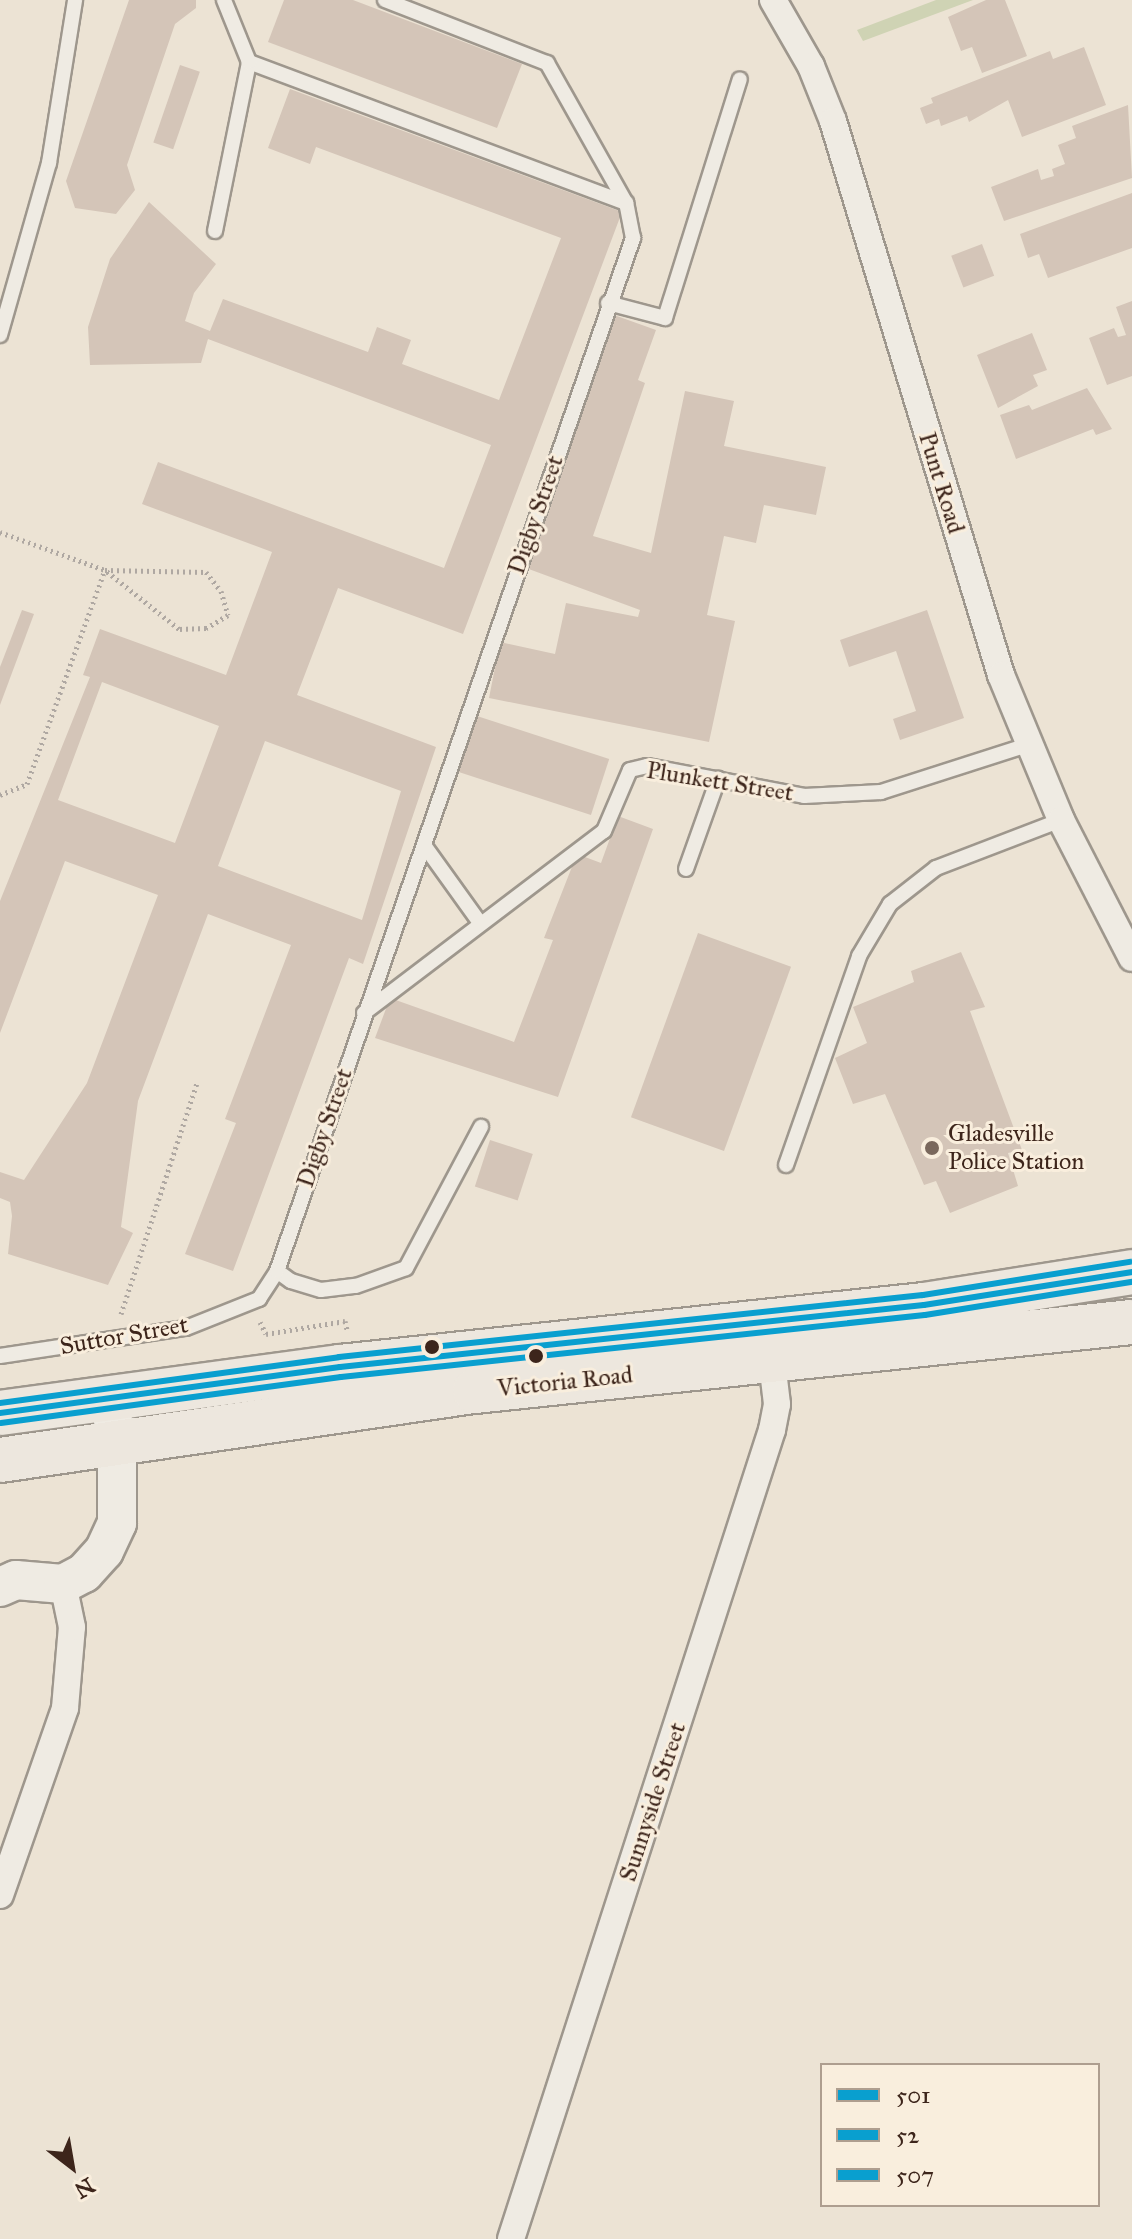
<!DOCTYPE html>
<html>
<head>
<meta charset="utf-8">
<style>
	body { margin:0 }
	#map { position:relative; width:1132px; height:2239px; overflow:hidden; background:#ece3d4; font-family:"IM FELL Great Primer",serif }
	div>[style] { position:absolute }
	.green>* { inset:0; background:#cfd3b4 }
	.building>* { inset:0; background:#d4c5b8; transform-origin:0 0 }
	.path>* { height:5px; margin-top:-2.5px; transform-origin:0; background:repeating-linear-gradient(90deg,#afa8a2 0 2px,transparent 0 6px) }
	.roads { filter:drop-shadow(2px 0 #9e978d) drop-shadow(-2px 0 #9e978d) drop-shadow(0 2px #9e978d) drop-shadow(0 -2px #9e978d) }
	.lane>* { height:14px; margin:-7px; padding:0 7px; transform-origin:7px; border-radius:7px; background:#efebe3 }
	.street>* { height:26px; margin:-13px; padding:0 13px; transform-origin:13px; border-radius:13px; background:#efebe3 }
	.secondary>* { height:38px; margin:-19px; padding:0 19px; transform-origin:19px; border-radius:19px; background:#efebe3 }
	.highway>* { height:44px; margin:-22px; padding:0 22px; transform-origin:22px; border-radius:22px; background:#ede7de }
	.bus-1>* { height:6px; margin:-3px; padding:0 3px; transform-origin:3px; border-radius:3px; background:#099fcf }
	.bus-2>* { height:6px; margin:-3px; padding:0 3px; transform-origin:3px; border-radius:3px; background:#099fcf }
	.bus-3>* { height:6px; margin:-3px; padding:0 3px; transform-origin:3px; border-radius:3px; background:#099fcf }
	.dots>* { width:22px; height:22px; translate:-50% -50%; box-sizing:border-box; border:4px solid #f9eedd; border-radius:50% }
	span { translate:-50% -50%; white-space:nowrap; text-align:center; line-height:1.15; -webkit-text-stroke:6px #f9eedd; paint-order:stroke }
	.street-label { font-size:24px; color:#3d251b }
	.poi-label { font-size:24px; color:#3d251b }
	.left { translate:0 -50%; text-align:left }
	.legend { position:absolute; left:820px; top:2063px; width:280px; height:144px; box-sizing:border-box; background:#f9eedd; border:2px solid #ae9e8f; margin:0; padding:10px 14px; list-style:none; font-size:24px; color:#3d251b }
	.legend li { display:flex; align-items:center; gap:16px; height:40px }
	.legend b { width:40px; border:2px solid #ae9e8f }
	.north { position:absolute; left:32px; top:2127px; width:80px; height:80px; -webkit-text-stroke:6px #f9eedd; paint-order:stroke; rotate:149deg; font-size:22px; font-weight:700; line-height:32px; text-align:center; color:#3d251b }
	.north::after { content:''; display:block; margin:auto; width:28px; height:36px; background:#3d251b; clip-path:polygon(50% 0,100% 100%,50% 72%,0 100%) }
</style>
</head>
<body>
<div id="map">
	<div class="green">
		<i style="clip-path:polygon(936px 0,973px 0,863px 41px,857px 30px)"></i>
	</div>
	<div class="building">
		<i style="clip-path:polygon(129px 0,196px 0,196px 8px,175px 24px,127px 165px,135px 190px,116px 214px,75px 208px,66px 181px)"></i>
		<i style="clip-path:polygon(284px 0,353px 0,522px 64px,497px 128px,268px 42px)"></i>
		<i style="clip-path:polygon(986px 0,1005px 0,1027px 56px,982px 73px,972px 47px,961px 51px,948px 17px)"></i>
		<i style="clip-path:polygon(1084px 47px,1106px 105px,1022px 137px,1008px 100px,969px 122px,967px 116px,941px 126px,939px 119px,926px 124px,920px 108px,933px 103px,931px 98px,1050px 51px,1053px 59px)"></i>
		<i style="left:180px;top:65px;width:21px;height:82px;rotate:19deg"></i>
		<i style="clip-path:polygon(evenodd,290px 89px,622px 212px,463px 634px,338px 588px,297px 695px,436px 747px,363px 964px,349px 958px,233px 1271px,185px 1254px,236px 1123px,225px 1119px,291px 945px,208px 914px,138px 1101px,121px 1227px,133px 1233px,108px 1285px,8px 1254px,12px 1216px,10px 1202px,0 1198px,0 1172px,24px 1180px,87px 1083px,158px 895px,65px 861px,0 1033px,0 901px,90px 677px,83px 675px,100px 629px,226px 675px,272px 552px,142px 504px,158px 462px,444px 568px,491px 445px,208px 339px,201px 363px,90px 365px,88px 327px,110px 259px,149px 202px,216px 264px,194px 293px,185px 321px,210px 331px,223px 299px,368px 352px,377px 327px,411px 340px,402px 364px,499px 400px,561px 238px,316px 147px,310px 164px,268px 148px,290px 89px,102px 682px,219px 726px,175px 843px,58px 800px,102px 682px,290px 89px,265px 741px,401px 791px,362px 920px,218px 866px,265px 741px)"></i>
		<i style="clip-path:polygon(1128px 105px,1132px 178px,1004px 221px,991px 187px,1038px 169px,1041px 180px,1054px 176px,1052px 169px,1065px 164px,1058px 145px,1076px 138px,1072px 126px)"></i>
		<i style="clip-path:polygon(1132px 193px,1132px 248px,1048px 278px,1039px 254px,1028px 258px,1020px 234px)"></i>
		<i style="left:982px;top:244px;width:34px;height:33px;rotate:69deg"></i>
		<i style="clip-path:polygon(1132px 301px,1132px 376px,1107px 385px,1089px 338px,1114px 328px,1118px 337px,1126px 335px,1116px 307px)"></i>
		<i style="clip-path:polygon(614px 315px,656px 330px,638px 380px,645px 383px,593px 536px,651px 553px,685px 391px,734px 401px,724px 446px,826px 467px,816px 515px,764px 505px,756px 543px,724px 536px,707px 615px,735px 621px,709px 742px,489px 698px,500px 642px,555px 654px,566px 603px,638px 617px,640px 610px,526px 568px)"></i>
		<i style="clip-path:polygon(1032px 333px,1047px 370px,1033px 375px,1038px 386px,998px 408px,977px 355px)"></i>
		<i style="clip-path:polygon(1087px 388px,1112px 429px,1096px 435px,1093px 429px,1016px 459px,1000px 415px,1029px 405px,1032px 410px)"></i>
		<i style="clip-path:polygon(22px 610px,34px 614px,0 705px,0 667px)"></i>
		<i style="clip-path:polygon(927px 610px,964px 718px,900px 740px,893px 719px,916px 711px,896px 651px,849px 667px,840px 640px)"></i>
		<i style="left:477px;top:716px;width:139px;height:59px;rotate:18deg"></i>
		<i style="clip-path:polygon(618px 816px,653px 829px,558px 1097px,375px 1038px,390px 998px,514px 1042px,553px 940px,544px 938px,577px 854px,601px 863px)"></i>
		<i style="left:698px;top:933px;width:99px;height:196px;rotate:20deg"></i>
		<i style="clip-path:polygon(961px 952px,985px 1007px,970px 1011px,1022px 1150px,1008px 1153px,1018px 1186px,950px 1213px,936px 1181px,924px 1185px,885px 1094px,853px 1104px,835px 1058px,867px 1043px,853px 1007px,914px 982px,911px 971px)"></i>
		<i style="left:490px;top:1140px;width:45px;height:49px;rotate:18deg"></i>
	</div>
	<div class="path">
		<i style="left:0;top:532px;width:112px;rotate:19.9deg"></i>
		<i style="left:105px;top:570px;width:101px;rotate:1.1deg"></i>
		<i style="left:206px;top:572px;width:24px;rotate:52deg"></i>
		<i style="left:221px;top:591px;width:25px;rotate:74deg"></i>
		<i style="left:228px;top:615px;width:26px;rotate:149deg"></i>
		<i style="left:206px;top:628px;width:27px;rotate:178deg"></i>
		<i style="left:179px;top:629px;width:95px;rotate:-141.4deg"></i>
		<i style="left:0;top:795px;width:29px;rotate:-22deg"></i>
		<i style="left:27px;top:784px;width:228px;rotate:-70deg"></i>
		<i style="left:121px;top:1314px;width:243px;rotate:-71.8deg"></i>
		<i style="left:260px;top:1322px;width:13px;rotate:63deg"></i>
		<i style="left:266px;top:1334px;width:80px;rotate:-9.3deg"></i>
		<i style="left:345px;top:1321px;width:9px;rotate:77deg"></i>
	</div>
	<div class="roads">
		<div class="lane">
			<i style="left:385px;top:0;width:174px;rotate:21.3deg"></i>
			<i style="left:547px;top:63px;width:161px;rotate:60.6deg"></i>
			<i style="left:215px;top:231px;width:172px;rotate:-78.6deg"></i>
			<i style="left:608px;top:303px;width:59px;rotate:14.7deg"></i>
			<i style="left:665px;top:318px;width:250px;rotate:-72.6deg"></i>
			<i style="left:0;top:335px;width:179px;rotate:-74.1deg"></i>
			<i style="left:49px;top:163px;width:165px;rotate:-80.9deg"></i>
			<i style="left:424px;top:845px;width:96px;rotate:54.3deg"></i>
			<i style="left:686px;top:869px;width:96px;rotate:-70.4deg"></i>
			<i style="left:364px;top:1013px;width:301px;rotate:-37.2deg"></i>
			<i style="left:604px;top:831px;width:66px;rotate:-66.9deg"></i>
			<i style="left:630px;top:770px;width:17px;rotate:-13deg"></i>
			<i style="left:647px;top:766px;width:160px;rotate:10.8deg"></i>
			<i style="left:804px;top:796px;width:77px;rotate:-3deg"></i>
			<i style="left:881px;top:792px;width:153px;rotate:-17.8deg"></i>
			<i style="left:786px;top:1165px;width:221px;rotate:-70.7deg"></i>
			<i style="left:859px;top:956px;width:61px;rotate:-59.2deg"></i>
			<i style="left:890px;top:904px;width:58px;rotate:-38deg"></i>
			<i style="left:936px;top:868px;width:134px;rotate:-21deg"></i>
			<i style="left:277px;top:1271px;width:17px;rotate:36deg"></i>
			<i style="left:291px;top:1281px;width:31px;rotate:17deg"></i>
			<i style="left:321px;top:1290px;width:35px;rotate:-7deg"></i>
			<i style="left:356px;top:1286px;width:53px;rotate:-19.8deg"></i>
			<i style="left:406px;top:1268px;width:160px;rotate:-62deg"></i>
			<i style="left:0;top:1356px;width:188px;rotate:-8.6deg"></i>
			<i style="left:186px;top:1328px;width:79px;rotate:-21.7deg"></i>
			<i style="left:259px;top:1299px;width:33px;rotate:-57deg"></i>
			<i style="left:277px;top:1271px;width:1093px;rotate:-70.98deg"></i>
			<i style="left:633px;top:238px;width:36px;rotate:-101deg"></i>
			<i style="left:626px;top:203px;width:403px;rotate:-159.5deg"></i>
			<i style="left:249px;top:62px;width:67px;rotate:-112deg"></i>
		</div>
		<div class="street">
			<i style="left:773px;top:0;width:76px;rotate:60.1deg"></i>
			<i style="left:811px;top:66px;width:59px;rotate:68.2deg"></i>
			<i style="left:833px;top:121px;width:579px;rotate:73.13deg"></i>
			<i style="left:1001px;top:675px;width:157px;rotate:67.5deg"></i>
			<i style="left:1061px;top:820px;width:155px;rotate:62.8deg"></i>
			<i style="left:0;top:1895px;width:198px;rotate:-70.8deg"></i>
			<i style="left:65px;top:1708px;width:81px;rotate:-85.1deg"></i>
			<i style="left:72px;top:1627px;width:44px;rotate:-101.8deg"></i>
			<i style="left:511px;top:2239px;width:850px;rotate:-72.12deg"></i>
			<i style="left:772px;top:1430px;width:26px;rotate:-79deg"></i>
			<i style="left:777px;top:1404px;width:42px;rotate:-96.8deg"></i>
		</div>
		<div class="secondary">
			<i style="left:0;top:1587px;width:17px;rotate:-24deg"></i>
			<i style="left:16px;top:1580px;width:47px;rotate:4.9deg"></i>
			<i style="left:63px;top:1584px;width:24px;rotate:-28deg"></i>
			<i style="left:84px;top:1573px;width:30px;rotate:-48deg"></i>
			<i style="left:104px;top:1551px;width:31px;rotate:-65deg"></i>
			<i style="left:117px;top:1523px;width:80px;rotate:-90deg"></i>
			<i style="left:117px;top:1443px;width:46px;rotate:-100.1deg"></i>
		</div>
		<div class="highway">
			<i style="left:0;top:1413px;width:343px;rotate:-7.7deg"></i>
			<i style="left:340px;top:1367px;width:587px;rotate:-6.06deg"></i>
			<i style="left:924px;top:1305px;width:211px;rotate:-9deg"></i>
			<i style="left:0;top:1460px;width:480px;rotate:-8.3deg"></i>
			<i style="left:475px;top:1391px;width:661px;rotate:-6deg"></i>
		</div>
	</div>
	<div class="bus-1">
		<i style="left:0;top:1413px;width:343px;rotate:-7.7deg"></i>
		<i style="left:340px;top:1367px;width:587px;rotate:-6.06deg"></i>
		<i style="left:924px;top:1305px;width:211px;rotate:-9deg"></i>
	</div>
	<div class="bus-2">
		<i style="left:1px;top:1423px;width:343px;rotate:-7.7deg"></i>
		<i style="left:341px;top:1377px;width:587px;rotate:-6.06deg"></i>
		<i style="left:925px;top:1315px;width:210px;rotate:-9.1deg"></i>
	</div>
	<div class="bus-3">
		<i style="left:0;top:1403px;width:342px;rotate:-7.7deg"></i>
		<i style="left:339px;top:1357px;width:587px;rotate:-6.06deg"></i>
		<i style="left:923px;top:1295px;width:210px;rotate:-9.1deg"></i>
	</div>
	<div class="dots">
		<i style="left:932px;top:1148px;background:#7a685c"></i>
		<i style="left:432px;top:1347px;background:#3d251b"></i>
		<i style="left:536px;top:1356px;background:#3d251b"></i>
	</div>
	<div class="street-label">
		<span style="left:941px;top:483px;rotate:73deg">Punt Road</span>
		<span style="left:536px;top:515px;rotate:-71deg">Digby Street</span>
		<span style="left:720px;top:782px;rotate:9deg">Plunkett Street</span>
		<span style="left:325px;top:1128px;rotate:-71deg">Digby Street</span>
		<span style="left:124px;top:1336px;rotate:-10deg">Suttor Street</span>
		<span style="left:565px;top:1382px;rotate:-6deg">Victoria Road</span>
		<span style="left:653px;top:1802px;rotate:-72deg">Sunnyside Street</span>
	</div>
	<div class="poi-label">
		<span class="left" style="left:948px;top:1148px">Gladesville<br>Police Station</span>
	</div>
	<ul class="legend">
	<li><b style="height:10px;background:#099fcf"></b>501</li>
	<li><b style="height:10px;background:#099fcf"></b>52</li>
	<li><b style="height:10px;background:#099fcf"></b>507</li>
	</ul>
	<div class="north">N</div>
</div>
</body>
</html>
